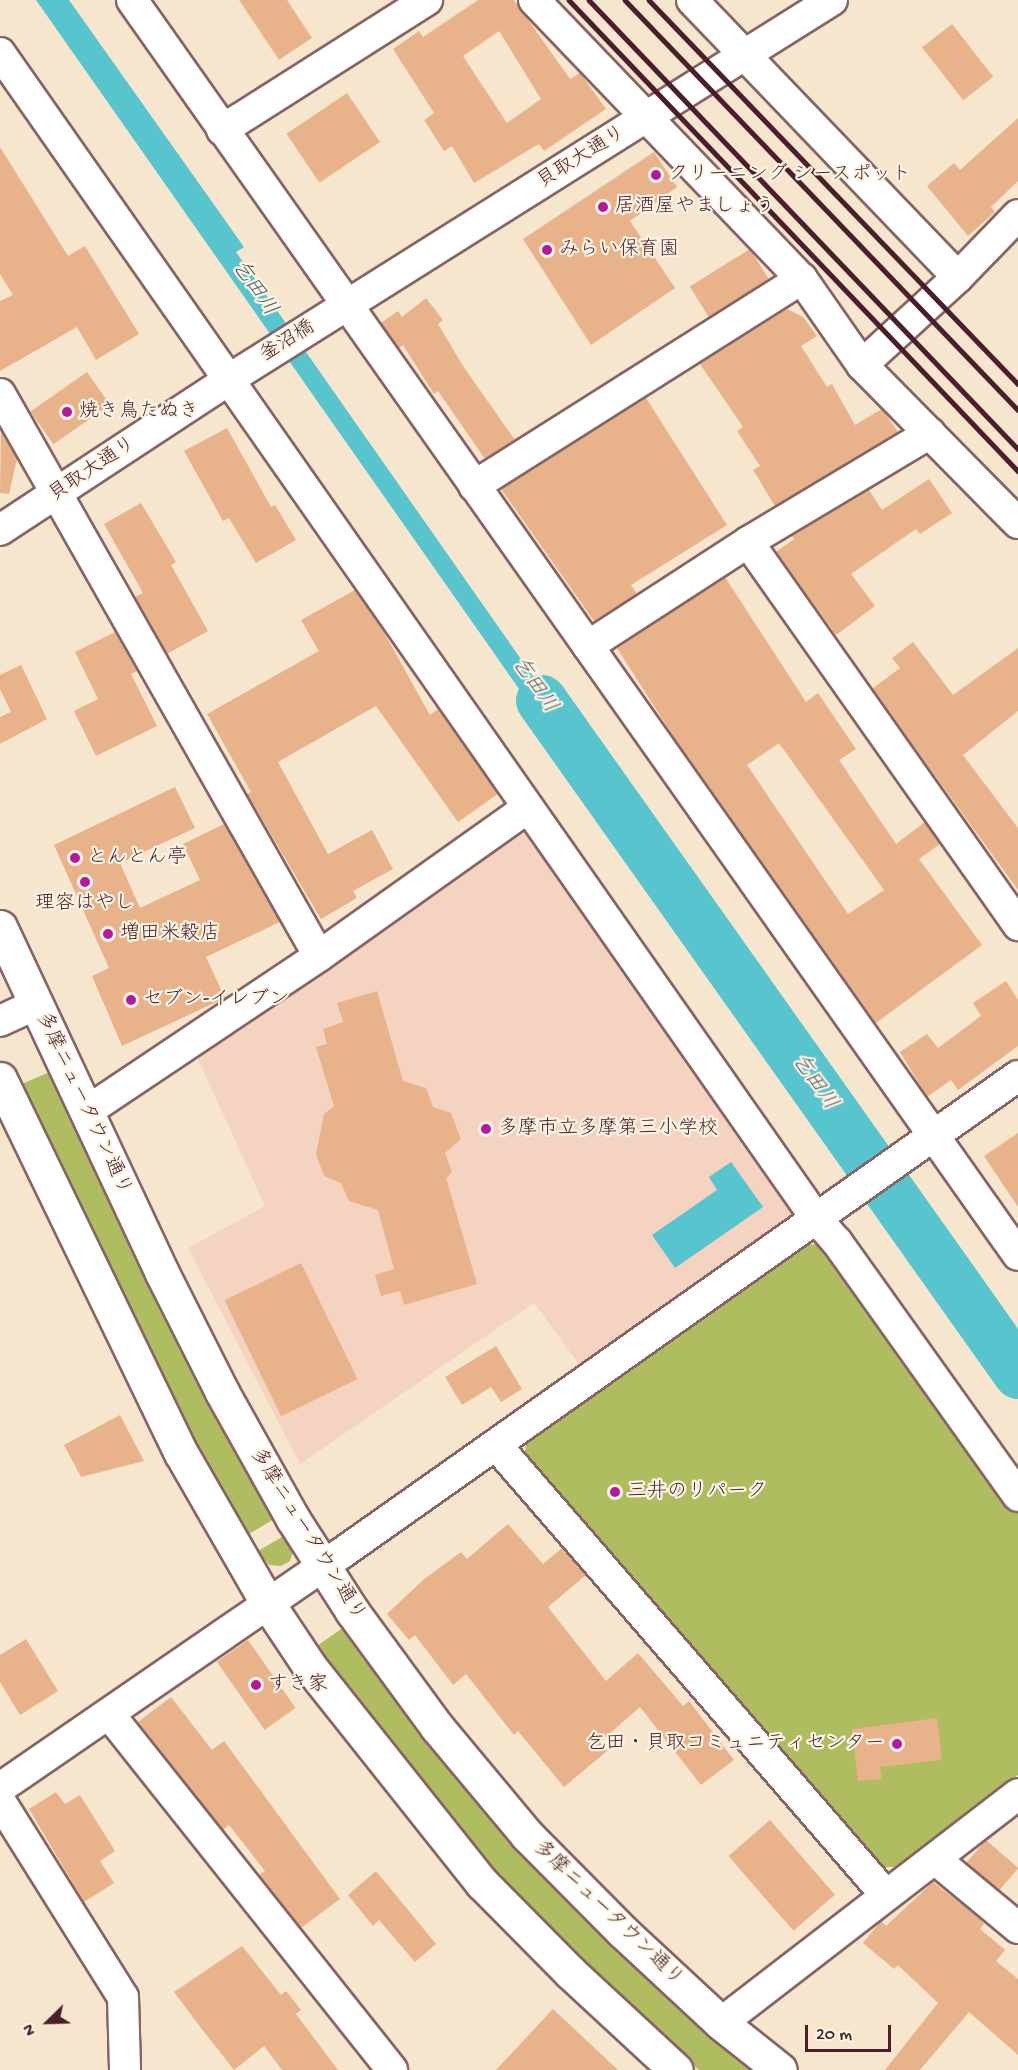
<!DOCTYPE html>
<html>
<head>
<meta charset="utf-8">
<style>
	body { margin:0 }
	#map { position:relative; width:1018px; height:2070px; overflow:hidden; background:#f6e6cd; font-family:"Gochi Hand","Klee One",sans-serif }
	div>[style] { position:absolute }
	.built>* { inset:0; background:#f4d3c1 }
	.green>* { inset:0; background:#afbd60 }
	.water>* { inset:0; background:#58c5ce }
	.river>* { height:51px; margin:-25.5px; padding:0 25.5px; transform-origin:25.5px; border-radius:25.5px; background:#58c5ce }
	.building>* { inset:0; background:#e8b38b; transform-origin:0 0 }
	.roads { filter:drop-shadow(2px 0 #866564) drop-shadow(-2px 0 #866564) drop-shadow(0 2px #866564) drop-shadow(0 -2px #866564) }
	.minor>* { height:30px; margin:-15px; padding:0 15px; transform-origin:15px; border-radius:15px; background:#fff }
	.major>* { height:33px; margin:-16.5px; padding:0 16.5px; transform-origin:16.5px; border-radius:16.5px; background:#fff }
	.rail>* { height:4.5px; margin:-2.25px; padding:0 2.25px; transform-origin:2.25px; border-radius:2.25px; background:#4a1f2b }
	.dots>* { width:16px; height:16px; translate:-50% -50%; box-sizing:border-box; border:3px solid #fcf5e5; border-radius:50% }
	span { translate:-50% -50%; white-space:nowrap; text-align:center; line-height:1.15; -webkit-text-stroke:4.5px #fcf5e5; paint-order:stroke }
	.street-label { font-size:20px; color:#4a1f2b }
	.poi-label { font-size:20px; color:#4a1f2b }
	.left { translate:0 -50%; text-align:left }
	.right { translate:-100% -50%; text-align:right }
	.water-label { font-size:21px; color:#4f5964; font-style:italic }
	.north { position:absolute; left:18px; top:1992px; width:60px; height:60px; -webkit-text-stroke:4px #fcf5e5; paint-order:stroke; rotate:247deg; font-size:16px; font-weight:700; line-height:24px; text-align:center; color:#4a1f2b }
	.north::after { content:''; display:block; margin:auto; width:21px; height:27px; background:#4a1f2b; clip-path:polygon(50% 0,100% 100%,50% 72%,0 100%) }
	.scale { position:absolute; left:805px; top:2025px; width:86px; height:27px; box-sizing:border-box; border:3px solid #4a1f2b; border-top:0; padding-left:8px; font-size:18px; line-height:21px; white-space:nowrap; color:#4a1f2b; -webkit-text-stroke:4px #fcf5e5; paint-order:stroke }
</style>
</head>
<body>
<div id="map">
	<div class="built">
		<i style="clip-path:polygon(517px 834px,539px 836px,792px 1202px,791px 1223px,582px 1368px,534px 1303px,300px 1464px,188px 1248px,265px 1206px,197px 1057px)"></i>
	</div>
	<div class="green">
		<i style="clip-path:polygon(54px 1070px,276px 1518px,247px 1535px,195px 1445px,22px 1084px)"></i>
		<i style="clip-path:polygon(799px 1244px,832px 1245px,1018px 1508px,1018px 1775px,899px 1867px,875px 1867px,523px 1465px,527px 1437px)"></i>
		<i style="clip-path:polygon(287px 1534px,294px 1549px,290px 1561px,281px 1566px,269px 1565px,258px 1551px)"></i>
		<i style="clip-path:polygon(344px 1627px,755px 2070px,699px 2070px,582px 1963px,495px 1870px,402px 1759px,317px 1646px)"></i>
	</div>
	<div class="water">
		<i style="clip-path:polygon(36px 0,69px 0,244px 247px,236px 252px,588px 755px,571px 763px)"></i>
		<i style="clip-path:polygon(731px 1162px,763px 1207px,675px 1268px,652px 1235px,717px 1190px,709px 1177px)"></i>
	</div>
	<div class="river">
		<i style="left:541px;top:700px;width:825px;rotate:54.67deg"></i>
	</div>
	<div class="building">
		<i style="clip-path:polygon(239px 0,287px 0,312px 38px,279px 60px)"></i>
		<i style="clip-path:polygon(evenodd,478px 0,514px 0,570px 79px,580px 73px,606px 109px,544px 151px,539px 144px,474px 183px,452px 146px,444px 151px,424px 120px,434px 113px,393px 49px,419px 31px,423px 37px,478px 0,499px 31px,541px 99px,507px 123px,463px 56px,499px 31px)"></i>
		<i style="left:952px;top:24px;width:67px;height:38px;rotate:52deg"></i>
		<i style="left:347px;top:93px;width:59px;height:73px;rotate:56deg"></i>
		<i style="clip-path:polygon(1018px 118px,1018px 181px,991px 207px,995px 212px,968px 236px,927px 186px,954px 163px,960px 170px)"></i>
		<i style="clip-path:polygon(0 147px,68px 256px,85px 246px,139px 334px,96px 360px,77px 327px,0 371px,0 301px,13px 295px,0 274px)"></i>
		<i style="clip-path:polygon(654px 152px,677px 187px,630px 221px,675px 288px,591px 345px,523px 239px)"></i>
		<i style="left:750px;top:249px;width:36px;height:71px;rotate:58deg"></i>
		<i style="clip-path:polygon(426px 298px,443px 320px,438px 324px,463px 366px,515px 440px,485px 459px,438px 391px,434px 394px,403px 345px,399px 348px,381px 323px,398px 311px,402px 317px)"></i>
		<i style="clip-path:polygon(787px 309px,803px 317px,817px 336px,801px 346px,827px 387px,832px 384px,855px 425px,882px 409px,898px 432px,775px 506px,753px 470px,760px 466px,737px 431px,743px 427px,700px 364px)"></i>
		<i style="left:87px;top:372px;width:40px;height:69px;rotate:55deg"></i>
		<i style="clip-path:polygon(646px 398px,727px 525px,631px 585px,637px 594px,594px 621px,501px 489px)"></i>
		<i style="clip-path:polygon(227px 428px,271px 507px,275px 505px,296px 540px,256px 563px,229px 518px,223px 521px,184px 451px)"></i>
		<i style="clip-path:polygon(1px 430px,17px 459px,9px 494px,0 493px)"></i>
		<i style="clip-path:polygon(929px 479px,952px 513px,920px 534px,916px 529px,851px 574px,875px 606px,836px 635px,776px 552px,794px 539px,792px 536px,869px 490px,882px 510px)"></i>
		<i style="clip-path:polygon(141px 503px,176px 562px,171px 565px,208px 631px,167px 654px,135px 597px,143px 593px,104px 524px)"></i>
		<i style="clip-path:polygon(evenodd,725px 577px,806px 702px,818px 693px,856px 749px,839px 760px,896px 844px,925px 822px,940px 844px,919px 859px,982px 945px,876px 1023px,675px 739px,617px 648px,725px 577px,779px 743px,884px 890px,848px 914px,747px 765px,779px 743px)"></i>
		<i style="clip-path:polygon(355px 590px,382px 629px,430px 715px,438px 709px,498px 794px,458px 822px,376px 706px,278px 762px,328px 854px,372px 830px,393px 869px,353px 891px,357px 898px,321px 919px,247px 794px,251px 792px,207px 714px,319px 651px,301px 620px)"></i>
		<i style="clip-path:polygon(115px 632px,137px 671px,131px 674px,157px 726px,96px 756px,74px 711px,98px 699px,75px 652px)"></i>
		<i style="clip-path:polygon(913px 642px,953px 695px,1018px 648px,1018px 711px,963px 755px,1018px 828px,1018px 890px,872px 689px,900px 668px,892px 658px)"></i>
		<i style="clip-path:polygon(21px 665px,47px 719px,0 744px,0 717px,11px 712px,0 689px,0 675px)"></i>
		<i style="clip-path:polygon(175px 787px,195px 828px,120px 863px,140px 908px,200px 880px,183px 844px,224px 824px,280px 922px,206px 957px,225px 998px,122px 1046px,92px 976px,109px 968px,54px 845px)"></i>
		<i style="clip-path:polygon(1006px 981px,1018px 1000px,1018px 1046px,958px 1090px,951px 1080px,927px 1097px,900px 1052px,927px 1034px,938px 1048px,981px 1016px,973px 1003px)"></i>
		<i style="clip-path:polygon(377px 991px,403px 1081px,426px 1088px,433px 1107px,451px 1113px,461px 1139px,445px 1153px,452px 1172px,446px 1178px,477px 1284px,404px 1305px,400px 1291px,381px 1296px,375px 1275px,394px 1269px,378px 1210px,349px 1201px,341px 1183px,324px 1176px,316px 1154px,324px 1114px,334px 1106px,316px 1047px,327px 1044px,323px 1029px,343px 1022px,337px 1003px)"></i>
		<i style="clip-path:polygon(1018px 1133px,1018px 1207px,984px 1156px)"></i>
		<i style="left:301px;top:1263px;width:129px;height:85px;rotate:64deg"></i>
		<i style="clip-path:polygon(496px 1346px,522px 1389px,501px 1402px,491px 1387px,462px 1405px,445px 1377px)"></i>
		<i style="clip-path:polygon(120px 1415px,144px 1461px,81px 1477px,64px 1445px)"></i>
		<i style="clip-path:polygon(508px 1524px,543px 1564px,562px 1548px,586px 1575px,548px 1607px,606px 1681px,638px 1653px,683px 1706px,689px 1701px,734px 1760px,701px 1785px,640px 1707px,600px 1742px,607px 1751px,564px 1787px,518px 1731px,514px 1735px,466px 1674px,453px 1685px,415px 1635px,409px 1640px,387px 1614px,423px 1580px,461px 1552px,467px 1559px)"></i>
		<i style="clip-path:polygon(26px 1639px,58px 1691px,20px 1715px,0 1682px,0 1655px)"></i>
		<i style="left:248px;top:1640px;width:83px;height:38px;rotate:55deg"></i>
		<i style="clip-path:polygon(171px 1697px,212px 1750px,224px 1741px,340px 1899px,301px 1928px,259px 1875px,265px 1871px,229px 1825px,223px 1830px,138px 1722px)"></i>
		<i style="clip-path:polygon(937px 1718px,942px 1760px,880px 1767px,882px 1779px,858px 1781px,852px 1729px)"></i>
		<i style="clip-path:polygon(56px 1792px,65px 1804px,80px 1795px,115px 1851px,100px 1861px,114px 1883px,84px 1902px,29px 1809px)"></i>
		<i style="left:770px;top:1820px;width:99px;height:55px;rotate:49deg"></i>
		<i style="left:986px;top:1840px;width:43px;height:30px;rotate:41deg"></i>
		<i style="clip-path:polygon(376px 1871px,436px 1944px,415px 1962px,379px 1920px,373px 1926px,348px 1895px)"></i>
		<i style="clip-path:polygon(933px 1882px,978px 1917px,984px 1924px,980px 1929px,1005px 1950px,996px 1961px,1018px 1979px,1018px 2055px,969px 2012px,920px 2070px,885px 2070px,938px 2003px,898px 1965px,894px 1969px,863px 1943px,881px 1921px,886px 1926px)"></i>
		<i style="clip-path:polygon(242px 1946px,281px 1995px,286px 1991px,301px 2010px,296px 2014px,338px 2070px,282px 2070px,264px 2046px,234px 2070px,201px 2028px,174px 1992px)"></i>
		<i style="clip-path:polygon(553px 2009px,618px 2070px,496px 2070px)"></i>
	</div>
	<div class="roads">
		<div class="minor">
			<i style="left:132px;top:0;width:1536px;rotate:54.78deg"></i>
			<i style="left:534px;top:0;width:387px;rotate:46.2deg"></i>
			<i style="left:802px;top:279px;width:105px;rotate:55.1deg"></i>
			<i style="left:862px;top:365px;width:222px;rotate:45.4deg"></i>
			<i style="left:692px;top:0;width:384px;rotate:46.2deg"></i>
			<i style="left:0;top:53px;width:1421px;rotate:55deg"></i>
			<i style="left:815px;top:1217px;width:33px;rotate:49deg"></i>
			<i style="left:837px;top:1242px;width:312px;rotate:54.5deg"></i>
			<i style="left:222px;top:130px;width:243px;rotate:-32.4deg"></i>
			<i style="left:862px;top:365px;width:130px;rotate:-42.5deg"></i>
			<i style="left:958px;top:277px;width:86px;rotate:-45.9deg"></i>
			<i style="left:0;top:394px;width:646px;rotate:60.42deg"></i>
			<i style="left:474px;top:486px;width:388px;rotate:-32.3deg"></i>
			<i style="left:0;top:530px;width:277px;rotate:-33.3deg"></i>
			<i style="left:231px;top:378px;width:710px;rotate:-32.17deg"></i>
			<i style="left:748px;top:542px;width:469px;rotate:54.8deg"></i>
			<i style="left:588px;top:646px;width:191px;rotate:-33deg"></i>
			<i style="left:748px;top:542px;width:212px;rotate:-30.9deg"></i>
			<i style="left:0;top:1021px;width:40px;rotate:-25deg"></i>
			<i style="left:86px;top:1112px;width:280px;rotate:-33.8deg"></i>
			<i style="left:319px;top:956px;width:255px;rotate:-35.4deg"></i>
			<i style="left:496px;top:1445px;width:594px;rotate:49.1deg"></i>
			<i style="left:109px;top:1714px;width:455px;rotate:51.5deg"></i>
			<i style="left:0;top:1788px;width:415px;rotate:-34.5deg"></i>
			<i style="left:342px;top:1553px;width:827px;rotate:-35.21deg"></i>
			<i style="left:0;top:1801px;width:231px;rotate:57.9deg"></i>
			<i style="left:123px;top:1997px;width:73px;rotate:88.4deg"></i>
			<i style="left:935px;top:1859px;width:108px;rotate:39.7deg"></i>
			<i style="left:721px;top:2023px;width:375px;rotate:-37.6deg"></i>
		</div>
		<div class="major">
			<i style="left:0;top:927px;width:382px;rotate:64.9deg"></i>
			<i style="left:162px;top:1273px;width:133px;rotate:63.2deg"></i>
			<i style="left:222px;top:1392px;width:145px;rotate:60.8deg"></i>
			<i style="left:293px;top:1519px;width:109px;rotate:57.3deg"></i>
			<i style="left:352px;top:1611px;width:144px;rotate:53.8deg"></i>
			<i style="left:437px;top:1727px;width:141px;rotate:50.2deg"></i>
			<i style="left:527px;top:1835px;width:135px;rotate:45.3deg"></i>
			<i style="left:622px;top:1931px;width:135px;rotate:42.9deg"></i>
			<i style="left:721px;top:2023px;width:75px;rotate:38.5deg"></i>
			<i style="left:0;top:1079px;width:415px;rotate:64.2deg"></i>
			<i style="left:181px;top:1453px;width:174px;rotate:60.1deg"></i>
			<i style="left:268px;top:1604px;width:76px;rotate:56.3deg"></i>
			<i style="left:310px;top:1667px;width:276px;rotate:51.5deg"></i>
			<i style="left:482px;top:1883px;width:125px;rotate:45.3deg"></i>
			<i style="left:570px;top:1972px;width:144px;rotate:42.8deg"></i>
		</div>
	</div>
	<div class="rail">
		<i style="left:569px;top:0;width:651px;rotate:46.37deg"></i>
		<i style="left:589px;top:0;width:621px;rotate:46.3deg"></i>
		<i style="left:625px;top:0;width:568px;rotate:46.21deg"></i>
		<i style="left:649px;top:0;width:533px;rotate:46.14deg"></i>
	</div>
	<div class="dots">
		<i style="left:656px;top:175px;background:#b5179e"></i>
		<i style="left:603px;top:207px;background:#b5179e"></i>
		<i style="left:547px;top:250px;background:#b5179e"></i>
		<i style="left:67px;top:412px;background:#b5179e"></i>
		<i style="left:75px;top:858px;background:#b5179e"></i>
		<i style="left:85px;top:882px;background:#b5179e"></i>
		<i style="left:108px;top:934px;background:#b5179e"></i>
		<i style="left:131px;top:1000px;background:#b5179e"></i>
		<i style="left:486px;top:1129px;background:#b5179e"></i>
		<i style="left:615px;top:1492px;background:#b5179e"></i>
		<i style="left:256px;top:1685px;background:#b5179e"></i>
		<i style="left:897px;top:1744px;background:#b5179e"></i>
	</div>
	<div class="street-label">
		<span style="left:582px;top:158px;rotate:-32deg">貝取大通り</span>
		<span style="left:288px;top:342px;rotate:-32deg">釜沼橋</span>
		<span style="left:93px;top:470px;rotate:-34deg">貝取大通り</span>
		<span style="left:83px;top:1104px;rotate:65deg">多摩ニュータウン通り</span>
		<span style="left:307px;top:1535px;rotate:58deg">多摩ニュータウン通り</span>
		<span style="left:608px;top:1914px;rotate:44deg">多摩ニュータウン通り</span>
	</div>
	<div class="poi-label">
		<span class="left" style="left:668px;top:175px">クリーニング シースポット</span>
		<span class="left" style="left:615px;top:207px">居酒屋やましょう</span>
		<span class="left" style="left:559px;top:250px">みらい保育園</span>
		<span class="left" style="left:79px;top:412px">焼き鳥たぬき</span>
		<span class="left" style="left:87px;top:858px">とんとん亭</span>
		<span style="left:85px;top:904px">理容はやし</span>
		<span class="left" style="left:120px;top:934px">増田米穀店</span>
		<span class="left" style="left:143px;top:1000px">セブン-イレブン</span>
		<span class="left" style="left:498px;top:1129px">多摩市立多摩第三小学校</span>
		<span class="left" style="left:627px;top:1492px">三井のリパーク</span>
		<span class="left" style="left:268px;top:1685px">すき家</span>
		<span class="right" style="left:885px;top:1744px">乞田・貝取コミュニティセンター</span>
	</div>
	<div class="water-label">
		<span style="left:253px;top:289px;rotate:55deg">乞田川</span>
		<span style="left:533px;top:686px;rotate:55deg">乞田川</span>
		<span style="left:813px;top:1083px;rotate:55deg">乞田川</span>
	</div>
	<div class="north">N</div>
	<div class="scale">20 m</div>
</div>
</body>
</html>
